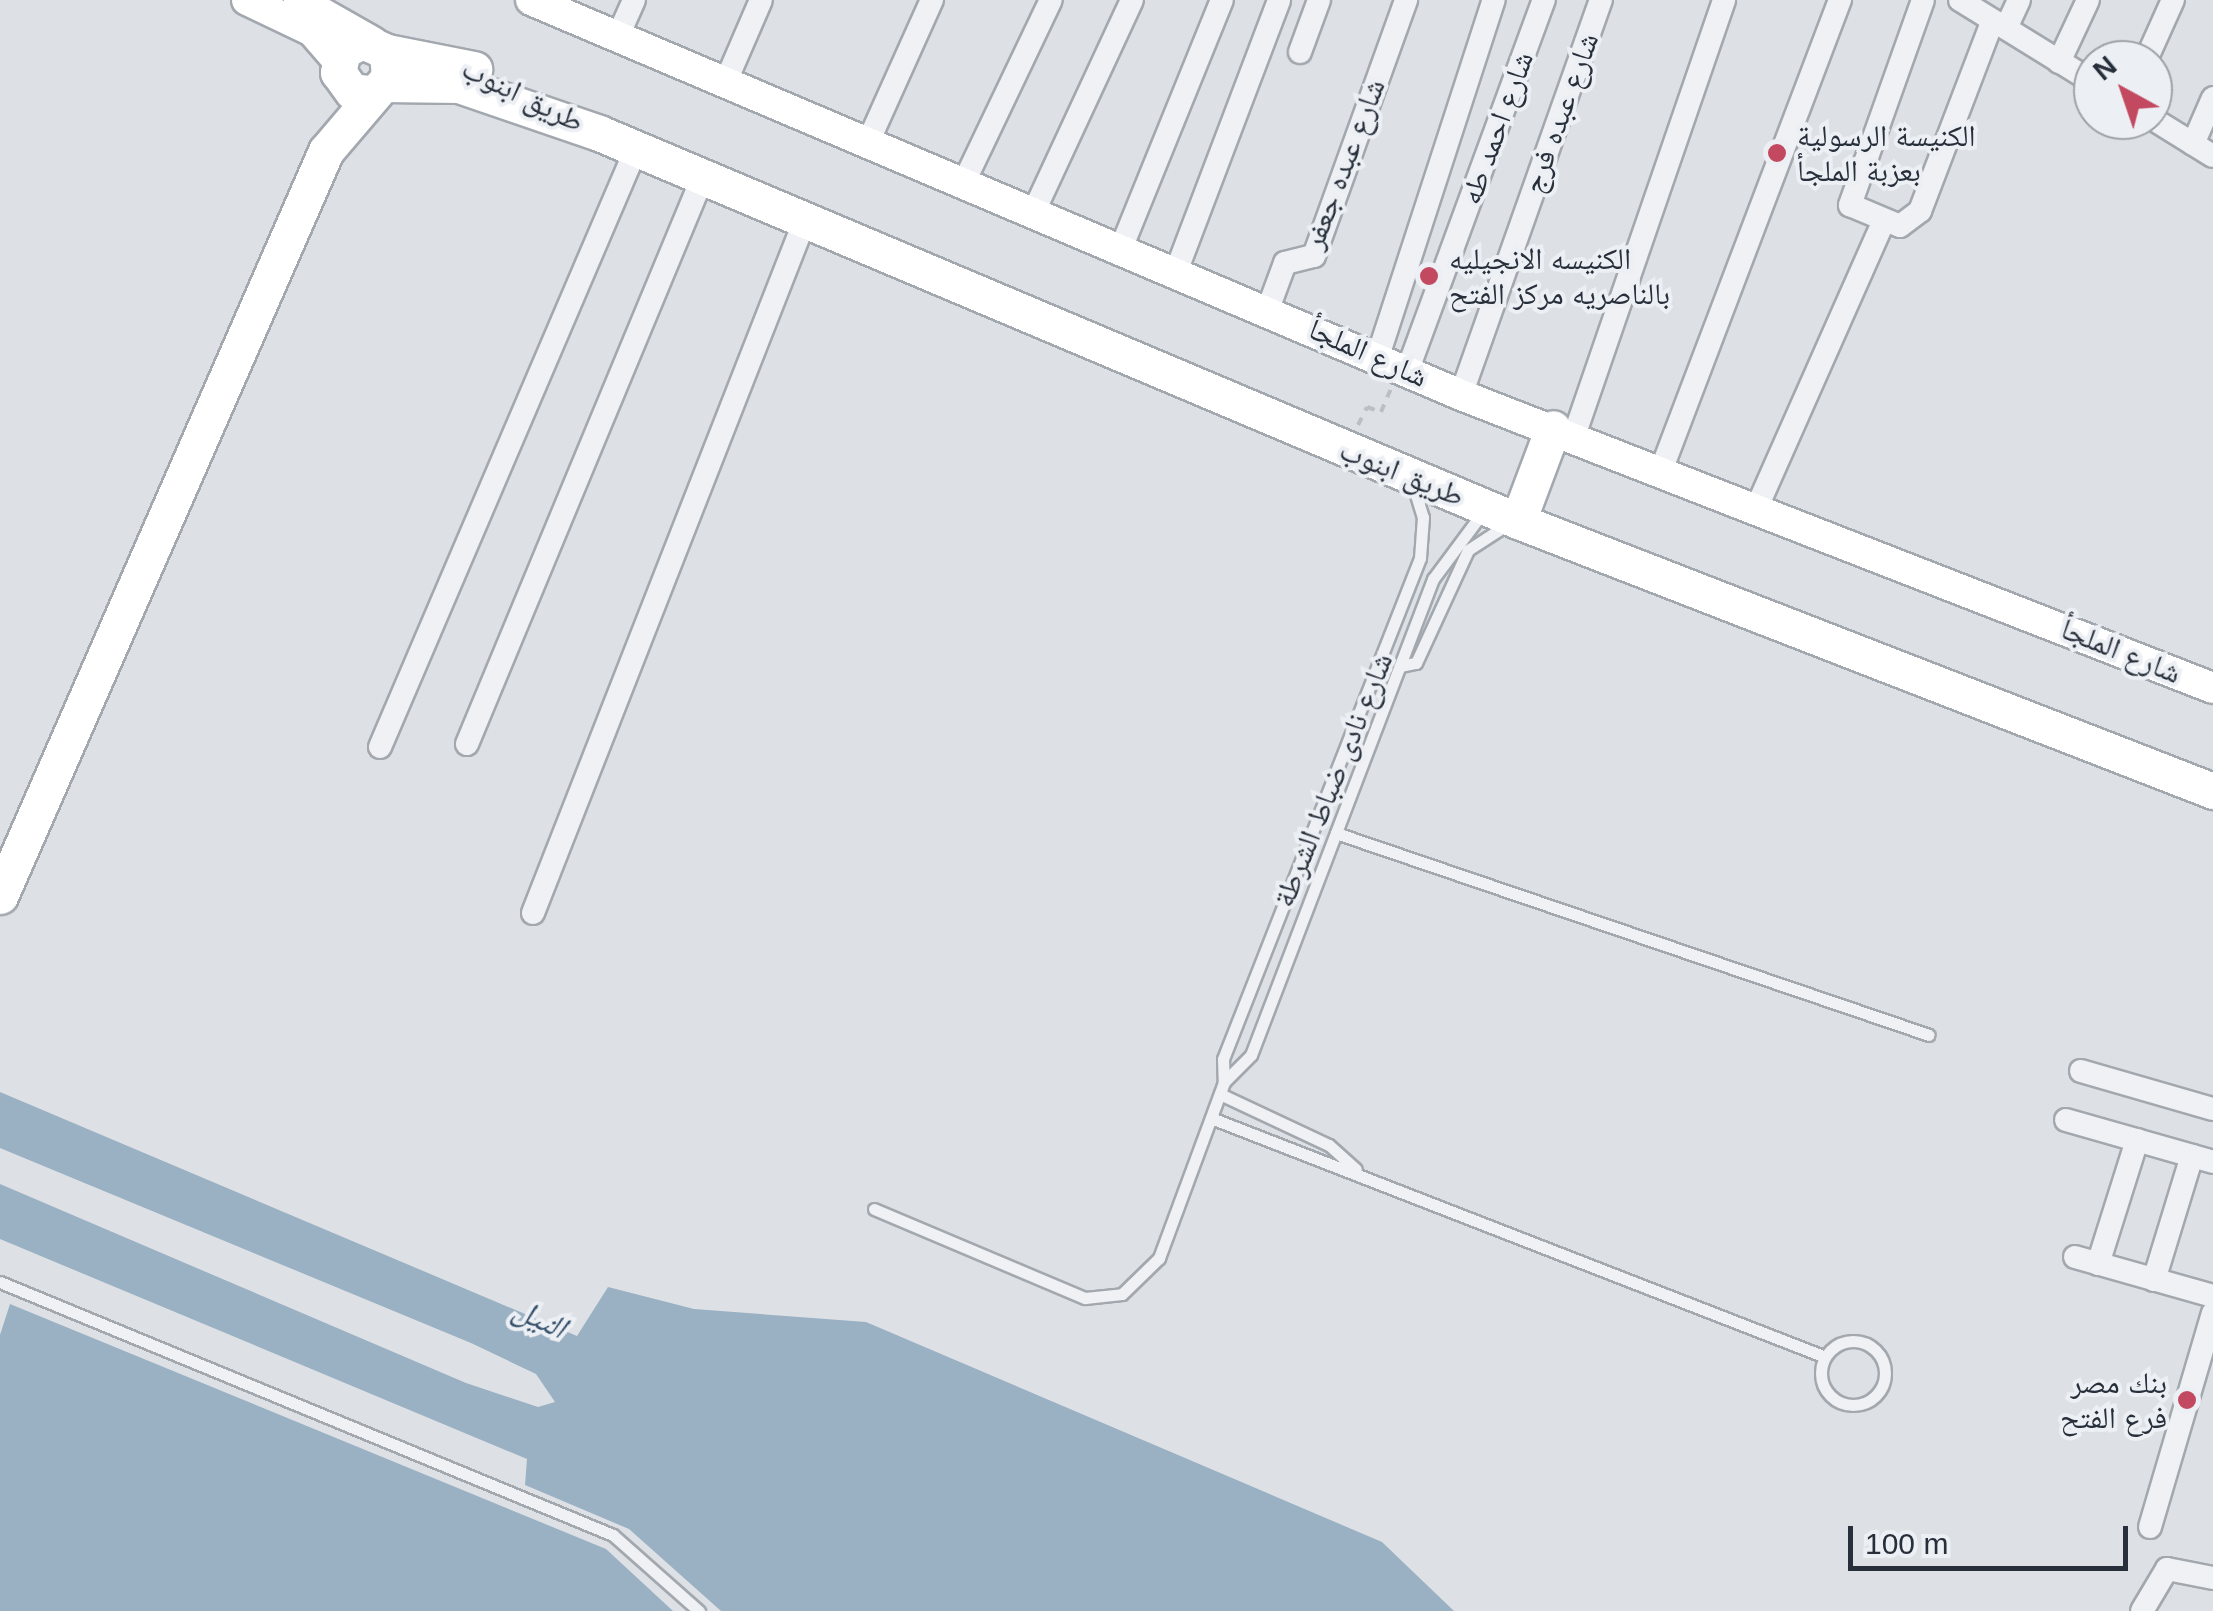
<!DOCTYPE html>
<html>
<head>
<meta charset="utf-8">
<style>
	body { margin:0 }
	#map { position:relative; width:2213px; height:1611px; overflow:hidden; background:#dde1e5; font-family:Helvetica,"Noto Naskh Arabic",sans-serif }
	div>[style] { position:absolute }
	.water>* { inset:0; background:#9ab0c3 }
	.path>* { height:4px; margin-top:-2px; transform-origin:0; background:repeating-linear-gradient(90deg,#bbbfc4 0 8px,transparent 0 16px) }
	.roads { filter:drop-shadow(2px 0 #a3a8af) drop-shadow(-2px 0 #a3a8af) drop-shadow(0 2px #a3a8af) drop-shadow(0 -2px #a3a8af) }
	.lane>* { height:11px; margin:-5.5px; padding:0 5.5px; transform-origin:5.5px; border-radius:5.5px; background:#eff1f4 }
	.lane>.ring { margin:-5.5px; padding:0; box-sizing:content-box; background:none; border:11px solid #eff1f4; border-radius:50% }
	.street>* { height:22px; margin:-11px; padding:0 11px; transform-origin:11px; border-radius:11px; background:#eff1f4 }
	.secondary>* { height:30px; margin:-15px; padding:0 15px; transform-origin:15px; border-radius:15px; background:#fff }
	.primary>* { height:35px; margin:-17.5px; padding:0 17.5px; transform-origin:17.5px; border-radius:17.5px; background:#fff }
	.dots>* { width:28px; height:28px; translate:-50% -50%; box-sizing:border-box; border:5px solid #eceff3; border-radius:50% }
	span { translate:-50% -50%; white-space:nowrap; text-align:center; line-height:1.15; -webkit-text-stroke:8px #eceff3; paint-order:stroke }
	.street-label { font-size:30px; color:#272f3b }
	.poi-label { font-size:30px; color:#272f3b }
	.left { translate:0 -50%; text-align:left }
	.right { translate:-100% -50%; text-align:right }
	.water-label { font-size:32px; color:#35506b; font-style:italic }
	.north { position:absolute; left:2073px; top:40px; width:100px; height:100px; box-sizing:border-box; background:#eceff3; border:2px solid #9da2a9; border-radius:50%; rotate:320deg; font-size:28px; font-weight:700; line-height:40px; text-align:center; color:#272f3b }
	.north::after { content:''; display:block; margin:auto; width:35px; height:45px; background:#c34961; clip-path:polygon(50% 0,100% 100%,50% 72%,0 100%) }
	.scale { position:absolute; left:1848px; top:1526px; width:280px; height:45px; box-sizing:border-box; border:5px solid #272f3b; border-top:0; padding-left:12px; font-size:30px; line-height:35px; white-space:nowrap; color:#272f3b; -webkit-text-stroke:8px #eceff3; paint-order:stroke }
</style>
</head>
<body>
<div id="map">
	<div class="water">
		<i style="clip-path:polygon(0 1092px,577px 1336px,608px 1287px,694px 1309px,866px 1322px,1382px 1542px,1454px 1611px,721px 1611px,629px 1529px,525px 1485px,527px 1459px,0 1239px,0 1184px,466px 1383px,538px 1407px,555px 1402px,536px 1374px,471px 1343px,0 1148px)"></i>
		<i style="clip-path:polygon(10px 1304px,606px 1549px,673px 1611px,0 1611px,0 1335px)"></i>
	</div>
	<div class="path">
		<i style="left:1358px;top:425px;width:20px;rotate:-63deg"></i>
		<i style="left:1367px;top:407px;width:15px;rotate:20deg"></i>
		<i style="left:1381px;top:412px;width:25px;rotate:-67deg"></i>
	</div>
	<div class="roads">
		<div class="lane">
			<i style="left:1413px;top:485px;width:34px;rotate:73deg"></i>
			<i style="left:1423px;top:517px;width:41px;rotate:94.2deg"></i>
			<i style="left:1420px;top:558px;width:538px;rotate:111.47deg"></i>
			<i style="left:1223px;top:1059px;width:23px;rotate:88deg"></i>
			<i style="left:1224px;top:1082px;width:38px;rotate:-45deg"></i>
			<i style="left:1251px;top:1055px;width:510px;rotate:-69.08deg"></i>
			<i style="left:1433px;top:579px;width:84px;rotate:-53.3deg"></i>
			<i style="left:1400px;top:666px;width:16px;rotate:-11deg"></i>
			<i style="left:1416px;top:663px;width:124px;rotate:-65.3deg"></i>
			<i style="left:1468px;top:550px;width:48px;rotate:-33deg"></i>
			<i style="left:1336px;top:833px;width:626px;rotate:18.81deg"></i>
			<i style="left:1220px;top:1094px;width:120px;rotate:25.1deg"></i>
			<i style="left:1329px;top:1145px;width:36px;rotate:42deg"></i>
			<i style="left:1211px;top:1118px;width:657px;rotate:21.25deg"></i>
			<i style="left:874px;top:1209px;width:229px;rotate:22.9deg"></i>
			<i style="left:1085px;top:1298px;width:37px;rotate:-6deg"></i>
			<i style="left:1122px;top:1294px;width:52px;rotate:-44.2deg"></i>
			<i style="left:1159px;top:1258px;width:188px;rotate:-69.7deg"></i>
			<i style="left:0;top:1282px;width:663px;rotate:22.43deg"></i>
			<i style="left:613px;top:1535px;width:115px;rotate:41.5deg"></i>
			<i class="ring" style="left:1821px;top:1341px;width:53px;height:53px"></i>
		</div>
		<div class="street">
			<i style="left:1923px;top:0;width:218px;rotate:109.6deg"></i>
			<i style="left:1850px;top:205px;width:54px;rotate:22.8deg"></i>
			<i style="left:1900px;top:226px;width:25px;rotate:-37deg"></i>
			<i style="left:1920px;top:211px;width:204px;rotate:-69.1deg"></i>
			<i style="left:1960px;top:0;width:156px;rotate:31.7deg"></i>
			<i style="left:2006px;top:28px;width:31px;rotate:-65deg"></i>
			<i style="left:618px;top:36px;width:39px;rotate:-66deg"></i>
			<i style="left:1300px;top:52px;width:55px;rotate:-69.9deg"></i>
			<i style="left:2146px;top:60px;width:66px;rotate:-65.8deg"></i>
			<i style="left:2059px;top:62px;width:68px;rotate:-64.9deg"></i>
			<i style="left:726px;top:81px;width:88px;rotate:-66.6deg"></i>
			<i style="left:2153px;top:119px;width:70px;rotate:31.7deg"></i>
			<i style="left:869px;top:140px;width:154px;rotate:-65.8deg"></i>
			<i style="left:2193px;top:144px;width:50px;rotate:-66.5deg"></i>
			<i style="left:965px;top:180px;width:199px;rotate:-64.5deg"></i>
			<i style="left:1035px;top:209px;width:230px;rotate:-65.1deg"></i>
			<i style="left:1122px;top:246px;width:266px;rotate:-67.9deg"></i>
			<i style="left:1177px;top:269px;width:288px;rotate:-69.2deg"></i>
			<i style="left:1268px;top:309px;width:49px;rotate:-69.7deg"></i>
			<i style="left:1285px;top:263px;width:30px;rotate:-14deg"></i>
			<i style="left:1314px;top:256px;width:272px;rotate:-70.2deg"></i>
			<i style="left:1378px;top:356px;width:374px;rotate:-72deg"></i>
			<i style="left:1408px;top:369px;width:393px;rotate:-69.8deg"></i>
			<i style="left:1461px;top:395px;width:419px;rotate:-70.5deg"></i>
			<i style="left:1574px;top:436px;width:461px;rotate:-71deg"></i>
			<i style="left:1662px;top:468px;width:501px;rotate:-69.18deg"></i>
			<i style="left:1757px;top:507px;width:314px;rotate:-66.1deg"></i>
			<i style="left:467px;top:744px;width:612px;rotate:-67.42deg"></i>
			<i style="left:380px;top:747px;width:650px;rotate:-66.82deg"></i>
			<i style="left:533px;top:913px;width:744px;rotate:-68.57deg"></i>
			<i style="left:2081px;top:1071px;width:137px;rotate:16.1deg"></i>
			<i style="left:2066px;top:1120px;width:153px;rotate:15.9deg"></i>
			<i style="left:2075px;top:1257px;width:143px;rotate:15.8deg"></i>
			<i style="left:2098px;top:1264px;width:130px;rotate:-72.5deg"></i>
			<i style="left:2154px;top:1280px;width:130px;rotate:-73deg"></i>
			<i style="left:2150px;top:1527px;width:223px;rotate:-73.6deg"></i>
			<i style="left:2142px;top:1611px;width:49px;rotate:-59.2deg"></i>
			<i style="left:2167px;top:1569px;width:47px;rotate:11.1deg"></i>
		</div>
		<div class="secondary">
			<i style="left:247px;top:0;width:72px;rotate:25.5deg"></i>
			<i style="left:312px;top:31px;width:40px;rotate:49deg"></i>
			<i style="left:299px;top:0;width:85px;rotate:29.6deg"></i>
			<i style="left:531px;top:0;width:1010px;rotate:23.01deg"></i>
			<i style="left:1461px;top:395px;width:807px;rotate:21.29deg"></i>
		</div>
		<div class="primary">
			<i style="left:387px;top:52px;width:89px;rotate:11.1deg"></i>
			<i style="left:384px;top:84px;width:75px;rotate:0.8deg"></i>
			<i style="left:459px;top:85px;width:148px;rotate:18.9deg"></i>
			<i style="left:599px;top:133px;width:998px;rotate:22.89deg"></i>
			<i style="left:1518px;top:521px;width:746px;rotate:21.23deg"></i>
			<i style="left:1518px;top:521px;width:99px;rotate:-69.4deg"></i>
			<i style="left:0;top:896px;width:813px;rotate:-66.37deg"></i>
			<i style="left:326px;top:151px;width:97px;rotate:-49.6deg"></i>
			<i style="left:389px;top:77px;width:25px;rotate:-95deg"></i>
			<i style="left:387px;top:52px;width:27px;rotate:-156deg"></i>
			<i style="left:362px;top:41px;width:21px;rotate:152deg"></i>
			<i style="left:343px;top:51px;width:22px;rotate:103deg"></i>
			<i style="left:338px;top:72px;width:24px;rotate:54deg"></i>
			<i style="left:352px;top:91px;width:16px;rotate:7deg"></i>
		</div>
	</div>
	<div class="dots">
		<i style="left:1777px;top:153px;background:#c34961"></i>
		<i style="left:1429px;top:276px;background:#c34961"></i>
		<i style="left:2187px;top:1400px;background:#c34961"></i>
	</div>
	<div class="street-label">
		<span style="left:523px;top:95px;rotate:26deg">طريق ابنوب</span>
		<span style="left:1561px;top:113px;rotate:-70deg">شارع عبده فرج</span>
		<span style="left:1497px;top:128px;rotate:-70deg">شارع احمد طه</span>
		<span style="left:1344px;top:164px;rotate:-69deg">شارع عبده جعفر</span>
		<span style="left:1368px;top:353px;rotate:24deg">شارع الملجأ</span>
		<span style="left:1402px;top:473px;rotate:22deg">طريق ابنوب</span>
		<span style="left:2121px;top:651px;rotate:22deg">شارع الملجأ</span>
		<span style="left:1333px;top:780px;rotate:-68deg">شارع نادى ضباط الشرطة</span>
	</div>
	<div class="poi-label">
		<span class="left" style="left:1797px;top:153px">الكنيسة الرسولية<br>بعزبة الملجأ</span>
		<span class="left" style="left:1449px;top:276px">الكنيسه الانجيليه<br>بالناصريه مركز الفتح</span>
		<span class="right" style="left:2167px;top:1400px">بنك مصر<br>فرع الفتح</span>
	</div>
	<div class="water-label">
		<span style="left:540px;top:1318px;rotate:25deg">النيل</span>
	</div>
	<div class="north">N</div>
	<div class="scale">100 m</div>
</div>
</body>
</html>
